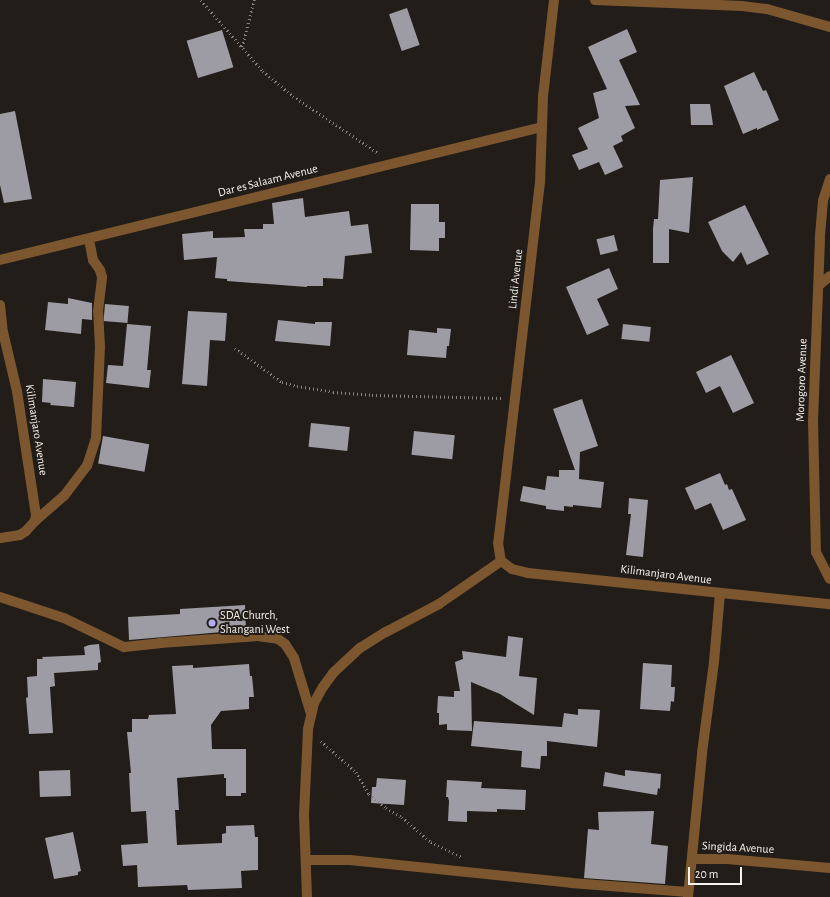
<!DOCTYPE html>
<html>
<head>
<meta charset="utf-8">
<style>
	body { margin:0 }
	#map { position:relative; width:830px; height:897px; overflow:hidden; background:#221d18; font-family:"Alegreya Sans",sans-serif }
	div>[style] { position:absolute }
	.building>* { inset:0; background:#9d9ca4; transform-origin:0 0 }
	.path>* { height:2.5px; margin-top:-1.25px; transform-origin:0; background:repeating-linear-gradient(90deg,#898480 0 1px,transparent 0 4px) }
	.minor>* { height:10px; margin:-5px; padding:0 5px; transform-origin:5px; border-radius:5px; background:#7c562e }
	.dots>* { width:11px; height:11px; translate:-50% -50%; box-sizing:border-box; border:2px solid #221d18; border-radius:50% }
	span { translate:-50% -50%; white-space:nowrap; text-align:center; line-height:1.15; -webkit-text-stroke:4px #221d18; paint-order:stroke }
	.street-label { font-size:12px; color:#f6f2ef }
	.poi-label { font-size:12px; color:#f6f2ef }
	.left { translate:0 -50%; text-align:left }
	.scale { position:absolute; left:688px; top:867px; width:54px; height:18px; box-sizing:border-box; border:2px solid #f6f2ef; border-top:0; padding-left:5px; font-size:12px; line-height:14px; white-space:nowrap; color:#f6f2ef; -webkit-text-stroke:3px #221d18; paint-order:stroke }
</style>
</head>
<body>
<div id="map">
	<div class="building">
		<i style="left:407px;top:8px;width:39px;height:19px;rotate:71deg"></i>
		<i style="clip-path:polygon(627px 29px,637px 52px,619px 60px,640px 105px,625px 106px,635px 128px,621px 136px,623px 141px,613px 146px,623px 167px,605px 175px,599px 162px,579px 170px,572px 155px,588px 149px,578px 128px,599px 118px,593px 93px,607px 89px,588px 47px)"></i>
		<i style="left:222px;top:30px;width:39px;height:37px;rotate:73deg"></i>
		<i style="clip-path:polygon(754px 72px,763px 91px,766px 90px,779px 120px,757px 130px,757px 128px,743px 134px,724px 86px)"></i>
		<i style="clip-path:polygon(690px 104px,710px 104px,713px 125px,691px 125px)"></i>
		<i style="clip-path:polygon(15px 111px,32px 199px,4px 203px,0 185px,0 114px)"></i>
		<i style="clip-path:polygon(693px 177px,689px 233px,669px 229px,669px 263px,653px 263px,653px 229px,654px 219px,658px 219px,660px 180px)"></i>
		<i style="clip-path:polygon(303px 198px,305px 217px,349px 211px,351px 226px,368px 224px,372px 253px,345px 256px,343px 279px,323px 278px,323px 286px,307px 286px,307px 287px,227px 281px,227px 279px,215px 278px,217px 257px,184px 260px,182px 234px,213px 231px,213px 238px,245px 237px,244px 229px,263px 229px,263px 224px,274px 224px,272px 203px)"></i>
		<i style="clip-path:polygon(411px 204px,439px 204px,439px 222px,445px 222px,445px 238px,439px 238px,439px 251px,410px 250px)"></i>
		<i style="clip-path:polygon(745px 205px,769px 254px,747px 265px,741px 252px,733px 262px,722px 251px,708px 222px)"></i>
		<i style="left:614px;top:235px;width:16px;height:18px;rotate:76deg"></i>
		<i style="clip-path:polygon(609px 268px,618px 289px,597px 299px,609px 325px,587px 335px,566px 287px)"></i>
		<i style="clip-path:polygon(68px 298px,92px 303px,92px 320px,82px 319px,81px 334px,45px 330px,48px 302px,68px 304px)"></i>
		<i style="left:105px;top:304px;width:24px;height:17px;rotate:5deg"></i>
		<i style="clip-path:polygon(188px 311px,227px 313px,225px 341px,210px 340px,207px 386px,182px 384px)"></i>
		<i style="clip-path:polygon(278px 320px,315px 324px,315px 322px,332px 322px,330px 346px,275px 341px)"></i>
		<i style="clip-path:polygon(127px 324px,151px 326px,147px 370px,151px 370px,149px 388px,106px 383px,108px 365px,123px 366px)"></i>
		<i style="left:623px;top:324px;width:28px;height:15px;rotate:6deg"></i>
		<i style="clip-path:polygon(437px 328px,451px 329px,449px 346px,447px 346px,446px 358px,407px 355px,409px 330px,437px 333px)"></i>
		<i style="clip-path:polygon(731px 355px,754px 403px,733px 413px,720px 386px,706px 393px,696px 372px)"></i>
		<i style="clip-path:polygon(43px 379px,76px 382px,74px 407px,50px 405px,51px 403px,42px 402px)"></i>
		<i style="clip-path:polygon(582px 399px,598px 446px,580px 452px,579px 479px,604px 482px,601px 508px,573px 505px,573px 507px,564px 506px,564px 511px,546px 509px,546px 506px,520px 501px,523px 486px,545px 490px,547px 476px,559px 477px,559px 470px,575px 470px,553px 409px)"></i>
		<i style="left:311px;top:423px;width:39px;height:24px;rotate:6deg"></i>
		<i style="left:414px;top:431px;width:41px;height:24px;rotate:6deg"></i>
		<i style="left:103px;top:436px;width:47px;height:28px;rotate:10deg"></i>
		<i style="clip-path:polygon(720px 473px,725px 485px,727px 484px,729px 490px,732px 489px,746px 520px,723px 530px,711px 503px,695px 510px,685px 488px)"></i>
		<i style="clip-path:polygon(629px 498px,648px 500px,643px 557px,626px 555px,631px 514px,628px 514px)"></i>
		<i style="clip-path:polygon(245px 605px,246px 630px,129px 640px,128px 617px,180px 614px,180px 609px)"></i>
		<i style="clip-path:polygon(508px 636px,523px 638px,519px 676px,537px 678px,534px 715px,500px 694px,471px 682px,472px 731px,447px 730px,447px 724px,439px 725px,439px 713px,437px 713px,438px 696px,454px 697px,454px 691px,460px 691px,455px 662px,463px 659px,462px 651px,506px 657px)"></i>
		<i style="clip-path:polygon(99px 644px,101px 662px,98px 663px,98px 670px,54px 673px,55px 686px,50px 687px,53px 733px,29px 734px,26px 698px,28px 697px,27px 677px,37px 676px,37px 659px,43px 659px,42px 657px,85px 655px,84px 647px,89px 645px)"></i>
		<i style="clip-path:polygon(643px 663px,672px 665px,671px 687px,675px 687px,674px 702px,671px 701px,670px 711px,640px 709px)"></i>
		<i style="clip-path:polygon(249px 664px,250px 676px,252px 676px,254px 697px,249px 697px,249px 709px,221px 711px,211px 725px,212px 749px,246px 749px,246px 793px,241px 793px,241px 796px,226px 796px,226px 778px,224px 778px,224px 774px,177px 778px,179px 810px,175px 810px,177px 845px,222px 843px,222px 834px,226px 833px,226px 826px,254px 825px,255px 837px,258px 837px,258px 870px,241px 871px,242px 888px,188px 890px,187px 885px,138px 887px,137px 865px,123px 866px,121px 845px,148px 843px,146px 811px,131px 812px,129px 773px,131px 773px,127px 732px,132px 732px,132px 719px,148px 719px,149px 715px,176px 714px,172px 666px,193px 665px,193px 668px)"></i>
		<i style="clip-path:polygon(578px 709px,600px 710px,597px 747px,547px 741px,547px 756px,541px 756px,540px 769px,521px 767px,522px 751px,471px 746px,474px 721px,562px 727px,564px 713px,578px 715px)"></i>
		<i style="left:70px;top:770px;width:26px;height:31px;rotate:88deg"></i>
		<i style="clip-path:polygon(625px 770px,661px 774px,660px 789px,658px 788px,657px 795px,603px 786px,605px 772px,625px 776px)"></i>
		<i style="clip-path:polygon(377px 778px,406px 780px,404px 805px,371px 803px,372px 787px,376px 787px)"></i>
		<i style="clip-path:polygon(447px 780px,482px 782px,481px 788px,526px 790px,525px 810px,497px 809px,497px 812px,467px 811px,467px 822px,448px 821px,449px 801px,448px 797px,446px 797px)"></i>
		<i style="clip-path:polygon(654px 811px,651px 844px,668px 846px,665px 884px,584px 878px,588px 829px,599px 830px,598px 812px)"></i>
		<i style="clip-path:polygon(73px 832px,81px 871px,78px 872px,78px 875px,54px 879px,45px 838px)"></i>
	</div>
	<div class="path">
		<i style="left:201px;top:0;width:94px;rotate:48.9deg"></i>
		<i style="left:263px;top:71px;width:39px;rotate:40deg"></i>
		<i style="left:293px;top:96px;width:102px;rotate:33.8deg"></i>
		<i style="left:242px;top:47px;width:49px;rotate:-75.7deg"></i>
		<i style="left:235px;top:348px;width:58px;rotate:35.9deg"></i>
		<i style="left:282px;top:382px;width:16px;rotate:15deg"></i>
		<i style="left:297px;top:386px;width:36px;rotate:9deg"></i>
		<i style="left:333px;top:392px;width:39px;rotate:4deg"></i>
		<i style="left:372px;top:395px;width:130px;rotate:1.3deg"></i>
		<i style="left:321px;top:741px;width:47px;rotate:41.5deg"></i>
		<i style="left:356px;top:772px;width:26px;rotate:59deg"></i>
		<i style="left:369px;top:794px;width:22px;rotate:39deg"></i>
		<i style="left:386px;top:808px;width:18px;rotate:29deg"></i>
		<i style="left:402px;top:817px;width:38px;rotate:41deg"></i>
		<i style="left:431px;top:842px;width:34px;rotate:26deg"></i>
	</div>
	<div class="minor">
		<i style="left:554px;top:0;width:98px;rotate:96.5deg"></i>
		<i style="left:543px;top:97px;width:85px;rotate:92deg"></i>
		<i style="left:540px;top:182px;width:363px;rotate:96.6deg"></i>
		<i style="left:498px;top:543px;width:18px;rotate:81deg"></i>
		<i style="left:501px;top:561px;width:14px;rotate:36deg"></i>
		<i style="left:512px;top:569px;width:16px;rotate:14deg"></i>
		<i style="left:528px;top:573px;width:304px;rotate:5.9deg"></i>
		<i style="left:595px;top:0;width:147px;rotate:2.3deg"></i>
		<i style="left:742px;top:6px;width:25px;rotate:7deg"></i>
		<i style="left:767px;top:9px;width:66px;rotate:15.9deg"></i>
		<i style="left:830px;top:179px;width:23px;rotate:108deg"></i>
		<i style="left:823px;top:201px;width:38px;rotate:95deg"></i>
		<i style="left:820px;top:239px;width:182px;rotate:92.2deg"></i>
		<i style="left:813px;top:421px;width:131px;rotate:88.7deg"></i>
		<i style="left:816px;top:552px;width:30px;rotate:63deg"></i>
		<i style="left:0;top:260px;width:558px;rotate:-13.79deg"></i>
		<i style="left:819px;top:285px;width:14px;rotate:-39deg"></i>
		<i style="left:0;top:305px;width:27px;rotate:84deg"></i>
		<i style="left:3px;top:332px;width:61px;rotate:76.7deg"></i>
		<i style="left:17px;top:391px;width:125px;rotate:81.3deg"></i>
		<i style="left:36px;top:515px;width:6px;rotate:99deg"></i>
		<i style="left:35px;top:521px;width:13px;rotate:132deg"></i>
		<i style="left:26px;top:531px;width:7px;rotate:146deg"></i>
		<i style="left:20px;top:535px;width:20px;rotate:171deg"></i>
		<i style="left:35px;top:521px;width:38px;rotate:-41deg"></i>
		<i style="left:64px;top:496px;width:38px;rotate:-53deg"></i>
		<i style="left:87px;top:466px;width:29px;rotate:-72deg"></i>
		<i style="left:96px;top:438px;width:91px;rotate:-87.5deg"></i>
		<i style="left:100px;top:347px;width:36px;rotate:-93deg"></i>
		<i style="left:98px;top:311px;width:34px;rotate:-83deg"></i>
		<i style="left:102px;top:277px;width:7px;rotate:-106deg"></i>
		<i style="left:100px;top:270px;width:12px;rotate:-125deg"></i>
		<i style="left:93px;top:260px;width:21px;rotate:-101deg"></i>
		<i style="left:0;top:597px;width:67px;rotate:18.2deg"></i>
		<i style="left:64px;top:618px;width:67px;rotate:25.8deg"></i>
		<i style="left:124px;top:647px;width:36px;rotate:-6deg"></i>
		<i style="left:160px;top:643px;width:97px;rotate:-4.1deg"></i>
		<i style="left:257px;top:636px;width:21px;rotate:8deg"></i>
		<i style="left:278px;top:639px;width:9px;rotate:36deg"></i>
		<i style="left:285px;top:644px;width:17px;rotate:57deg"></i>
		<i style="left:294px;top:658px;width:59px;rotate:73.1deg"></i>
		<i style="left:692px;top:859px;width:35px"></i>
		<i style="left:727px;top:859px;width:103px;rotate:5deg"></i>
		<i style="left:307px;top:860px;width:43px"></i>
		<i style="left:350px;top:860px;width:222px;rotate:5.9deg"></i>
		<i style="left:571px;top:883px;width:117px;rotate:4.4deg"></i>
		<i style="left:307px;top:897px;width:82px;rotate:-92.1deg"></i>
		<i style="left:304px;top:815px;width:86px;rotate:-87.3deg"></i>
		<i style="left:308px;top:729px;width:27px;rotate:-77deg"></i>
		<i style="left:314px;top:703px;width:18px;rotate:-61deg"></i>
		<i style="left:323px;top:687px;width:17px;rotate:-54deg"></i>
		<i style="left:333px;top:673px;width:37px;rotate:-43deg"></i>
		<i style="left:360px;top:648px;width:31px;rotate:-32deg"></i>
		<i style="left:386px;top:632px;width:60px;rotate:-27.8deg"></i>
		<i style="left:439px;top:604px;width:75px;rotate:-34.7deg"></i>
		<i style="left:688px;top:897px;width:145px;rotate:-84.4deg"></i>
		<i style="left:702px;top:753px;width:92px;rotate:-82.5deg"></i>
		<i style="left:714px;top:662px;width:68px;rotate:-85deg"></i>
	</div>
	<div class="dots">
		<i style="left:212px;top:623px;background:#b5acf8"></i>
	</div>
	<div class="street-label">
		<span style="left:268px;top:181px;rotate:-14deg">Dar es Salaam Avenue</span>
		<span style="left:516px;top:279px;rotate:-84deg">Lindi Avenue</span>
		<span style="left:802px;top:380px;rotate:-88deg">Morogoro Avenue</span>
		<span style="left:36px;top:430px;rotate:81deg">Kilimanjaro Avenue</span>
		<span style="left:666px;top:575px;rotate:7deg">Kilimanjaro Avenue</span>
		<span style="left:738px;top:848px;rotate:3deg">Singida Avenue</span>
	</div>
	<div class="poi-label">
		<span class="left" style="left:220px;top:623px">SDA Church,<br>Shangani West</span>
	</div>
	<div class="scale">20 m</div>
</div>
</body>
</html>
